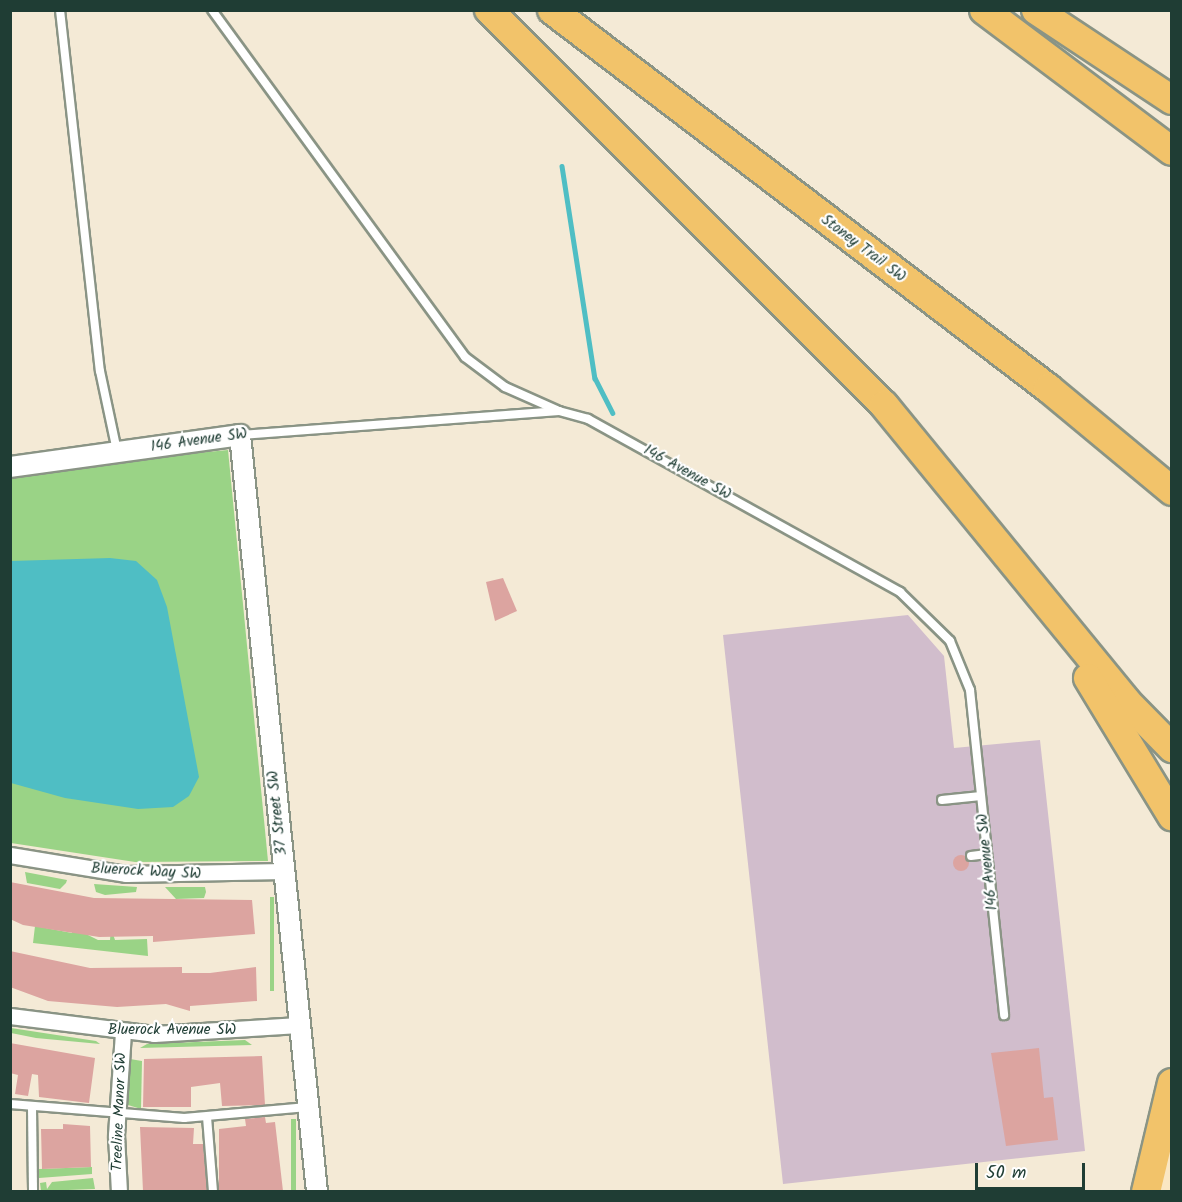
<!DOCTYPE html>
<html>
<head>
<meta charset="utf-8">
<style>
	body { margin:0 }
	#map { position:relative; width:1182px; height:1202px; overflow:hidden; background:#f4ead6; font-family:Kalam,sans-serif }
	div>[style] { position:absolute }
	.industrial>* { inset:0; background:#d1bdcc }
	.green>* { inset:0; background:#9ad386; transform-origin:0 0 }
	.water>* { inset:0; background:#4fbec4 }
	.stream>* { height:4.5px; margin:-2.25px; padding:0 2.25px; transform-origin:2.25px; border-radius:2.25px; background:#4fbec4 }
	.building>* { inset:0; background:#dca4a0 }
	.round { border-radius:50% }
	.roads { filter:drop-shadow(2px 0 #8a9485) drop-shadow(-2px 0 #8a9485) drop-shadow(0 2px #8a9485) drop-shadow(0 -2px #8a9485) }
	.service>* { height:8px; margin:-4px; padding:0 4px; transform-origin:4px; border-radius:4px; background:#fff }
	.minor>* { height:15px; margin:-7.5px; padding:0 7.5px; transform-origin:7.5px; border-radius:7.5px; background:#fff }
	.tertiary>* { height:20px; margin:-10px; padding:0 10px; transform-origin:10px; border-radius:10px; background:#fff }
	.secondary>* { height:22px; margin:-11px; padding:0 11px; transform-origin:11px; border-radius:11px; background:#fae7c3 }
	.motorway>* { height:28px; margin:-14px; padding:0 14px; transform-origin:14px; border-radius:14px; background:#f2c36a }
	span { translate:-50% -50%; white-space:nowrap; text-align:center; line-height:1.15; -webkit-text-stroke:4.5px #fff; paint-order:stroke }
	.street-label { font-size:15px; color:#1f3d34 }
	.frame { position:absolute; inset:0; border:12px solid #1f3d34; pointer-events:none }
	.scale { position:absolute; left:975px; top:1163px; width:110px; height:27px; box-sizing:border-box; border:3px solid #1f3d34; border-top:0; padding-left:8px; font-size:18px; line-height:21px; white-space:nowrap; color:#1f3d34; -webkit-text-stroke:4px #fff; paint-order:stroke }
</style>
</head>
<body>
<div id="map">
	<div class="industrial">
		<i style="clip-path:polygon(908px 615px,944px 656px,954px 748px,1040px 740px,1085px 1151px,783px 1184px,723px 635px)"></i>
	</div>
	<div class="green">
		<i style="clip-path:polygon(228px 450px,268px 861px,135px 862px,11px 843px,11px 471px)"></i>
		<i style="clip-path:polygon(25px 872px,67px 880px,66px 883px,60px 889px,27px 883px)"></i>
		<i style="clip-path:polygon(94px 884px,137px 887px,136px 892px,105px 895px,96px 892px)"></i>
		<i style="clip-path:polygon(165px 887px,205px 887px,206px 892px,204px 898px,176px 899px)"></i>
		<i style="left:270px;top:897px;width:4px;height:94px"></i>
		<i style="clip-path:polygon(76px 912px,84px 933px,98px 940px,110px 940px,111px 928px,115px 940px,147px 939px,148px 956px,33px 943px,35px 926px,72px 933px)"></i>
		<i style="clip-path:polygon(11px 1028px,96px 1041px,100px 1044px,36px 1038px,11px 1033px)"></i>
		<i style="clip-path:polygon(245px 1040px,252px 1045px,140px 1048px,147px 1044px)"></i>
		<i style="clip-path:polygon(130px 1059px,142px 1061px,141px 1109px,128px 1105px)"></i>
		<i style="left:291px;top:1119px;width:5px;height:72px"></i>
		<i style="clip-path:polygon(92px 1167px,92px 1174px,39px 1178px,39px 1169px)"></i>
		<i style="clip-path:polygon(93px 1178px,95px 1189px,41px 1191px,40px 1183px,46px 1182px,47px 1189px,52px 1182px)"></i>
	</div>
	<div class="water">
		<i style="clip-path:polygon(110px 558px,136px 561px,157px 580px,167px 607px,199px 777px,189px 796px,173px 807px,138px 809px,65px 798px,11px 783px,11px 561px)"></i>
	</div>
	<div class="stream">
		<i style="left:562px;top:166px;width:215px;rotate:81.2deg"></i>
		<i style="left:595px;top:378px;width:39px;rotate:63deg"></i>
	</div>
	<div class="building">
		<i style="clip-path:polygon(503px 578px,517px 611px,495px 621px,486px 582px)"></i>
		<i class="round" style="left:953px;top:855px;width:16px;height:16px"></i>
		<i style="clip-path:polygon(10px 882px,94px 898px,252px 900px,255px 934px,153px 942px,153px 936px,99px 937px,23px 925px,10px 919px)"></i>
		<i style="clip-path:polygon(10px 951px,90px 968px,182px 967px,182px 973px,210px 973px,256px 967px,257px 1001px,190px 1006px,190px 1011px,166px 1004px,117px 1007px,48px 1001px,10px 987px)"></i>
		<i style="clip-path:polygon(10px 1043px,95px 1058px,89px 1103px,39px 1097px,38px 1075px,32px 1074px,28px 1096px,15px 1094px,18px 1075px,10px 1073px)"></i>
		<i style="clip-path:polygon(1039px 1048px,1044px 1098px,1053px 1097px,1058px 1140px,1006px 1146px,991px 1053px)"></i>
		<i style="clip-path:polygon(262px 1056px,265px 1105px,222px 1106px,220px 1083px,191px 1087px,191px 1107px,143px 1107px,144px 1059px)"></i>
		<i style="clip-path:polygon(265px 1117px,266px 1123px,275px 1122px,283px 1191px,219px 1191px,219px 1129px,246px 1126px,245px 1119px)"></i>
		<i style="clip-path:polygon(63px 1124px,90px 1126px,91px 1167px,42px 1169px,41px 1129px,63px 1129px)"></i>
		<i style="clip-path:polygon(140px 1127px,194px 1128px,193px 1144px,203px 1144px,207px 1190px,143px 1191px)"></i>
	</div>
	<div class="roads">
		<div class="service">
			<i style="left:60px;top:10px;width:363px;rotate:83.7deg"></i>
			<i style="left:100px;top:371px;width:82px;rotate:78deg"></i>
			<i style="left:212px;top:10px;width:429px;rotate:53.9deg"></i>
			<i style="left:465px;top:357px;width:50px;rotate:36.9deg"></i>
			<i style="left:505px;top:387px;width:57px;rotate:23.9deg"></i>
			<i style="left:241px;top:435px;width:319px;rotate:-4.3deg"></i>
			<i style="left:559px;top:411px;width:30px;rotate:15deg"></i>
			<i style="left:588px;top:419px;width:357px;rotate:29deg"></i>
			<i style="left:900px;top:592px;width:70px;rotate:44.4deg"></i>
			<i style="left:950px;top:641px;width:53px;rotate:67.8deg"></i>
			<i style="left:970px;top:690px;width:327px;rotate:84deg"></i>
			<i style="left:942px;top:800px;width:39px;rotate:-6deg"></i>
			<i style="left:971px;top:856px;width:16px;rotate:-7deg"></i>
			<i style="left:10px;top:1104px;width:175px;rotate:4.6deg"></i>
			<i style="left:184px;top:1118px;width:124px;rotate:-5.1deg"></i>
			<i style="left:32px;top:1108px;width:84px;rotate:89.3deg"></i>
			<i style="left:207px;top:1117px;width:75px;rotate:85.4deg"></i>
		</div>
		<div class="minor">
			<i style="left:10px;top:855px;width:118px;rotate:9.3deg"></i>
			<i style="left:126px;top:874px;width:158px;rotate:-1.1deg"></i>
			<i style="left:10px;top:1016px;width:145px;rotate:7.1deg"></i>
			<i style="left:154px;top:1034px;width:145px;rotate:-3.6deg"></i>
			<i style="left:119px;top:1192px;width:57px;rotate:-93deg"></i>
			<i style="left:116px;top:1135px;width:102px;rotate:-86.1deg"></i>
		</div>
		<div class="tertiary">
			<i style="left:10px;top:467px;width:232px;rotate:-7.9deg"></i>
			<i style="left:240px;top:435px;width:761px;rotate:84.19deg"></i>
		</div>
		<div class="secondary">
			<i style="left:1163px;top:1192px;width:35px;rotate:-75deg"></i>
		</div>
		<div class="motorway">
			<i style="left:489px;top:10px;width:559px;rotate:45deg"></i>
			<i style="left:884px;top:405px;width:382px;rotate:50.7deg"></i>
			<i style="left:1126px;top:701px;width:66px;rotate:45.6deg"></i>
			<i style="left:552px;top:10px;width:624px;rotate:37.31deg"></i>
			<i style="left:1048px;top:388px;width:161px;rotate:39.7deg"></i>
			<i style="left:984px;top:10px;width:235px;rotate:36.9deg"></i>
			<i style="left:1036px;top:10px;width:163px;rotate:33.5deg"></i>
			<i style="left:1088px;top:678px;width:162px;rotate:58.7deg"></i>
			<i style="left:1146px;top:1192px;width:112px;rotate:-76.6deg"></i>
		</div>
	</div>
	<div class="street-label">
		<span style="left:863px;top:249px;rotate:37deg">Stoney Trail SW</span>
		<span style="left:199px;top:441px;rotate:-8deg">146 Avenue SW</span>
		<span style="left:687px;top:473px;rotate:29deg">146 Avenue SW</span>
		<span style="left:278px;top:813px;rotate:-96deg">37 Street SW</span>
		<span style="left:988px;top:862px;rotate:-96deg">146 Avenue SW</span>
		<span style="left:146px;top:872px;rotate:3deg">Bluerock Way SW</span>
		<span style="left:172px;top:1031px">Bluerock Avenue SW</span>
		<span style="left:120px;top:1112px;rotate:-88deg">Treeline Manor SW</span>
	</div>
	<div class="frame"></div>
	<div class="scale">50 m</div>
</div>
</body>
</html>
